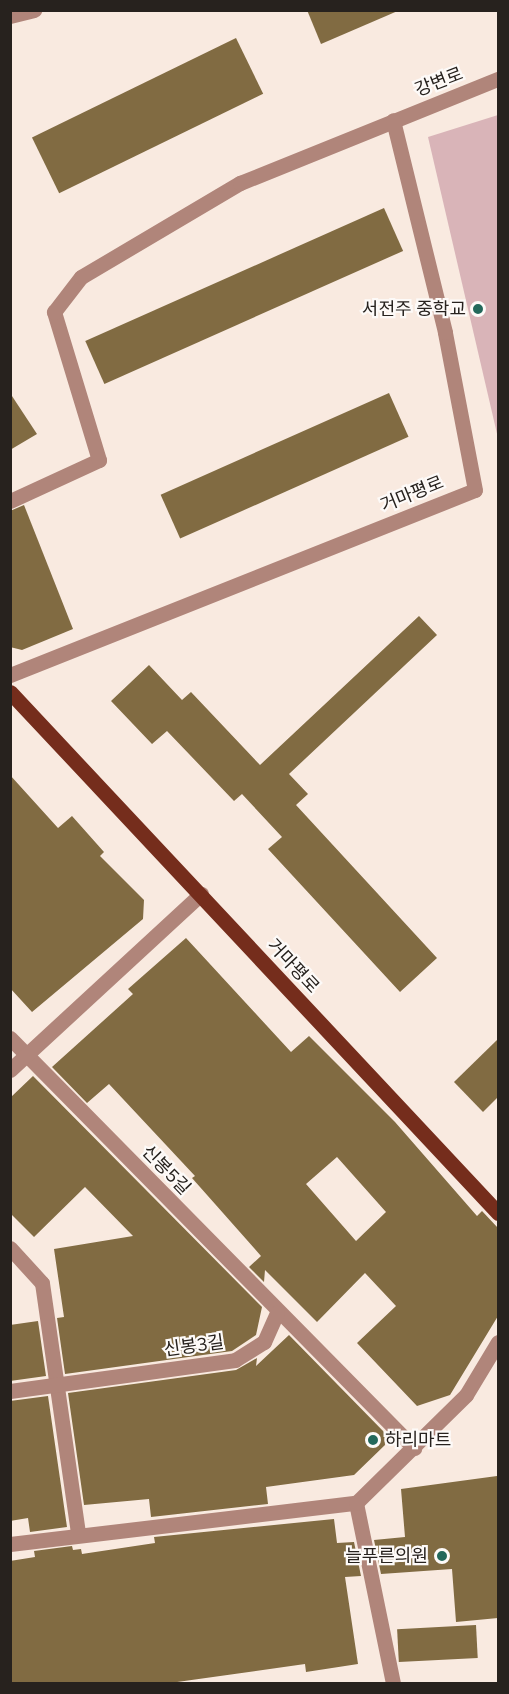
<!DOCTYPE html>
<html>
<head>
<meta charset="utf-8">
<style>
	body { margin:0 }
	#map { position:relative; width:509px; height:1694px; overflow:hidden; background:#f9eae0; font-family:"Nunito Sans","Noto Sans KR",sans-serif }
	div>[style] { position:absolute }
	.green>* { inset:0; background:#d9b4b8 }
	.building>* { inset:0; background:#816b42; transform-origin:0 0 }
	.minor>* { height:15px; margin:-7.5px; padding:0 7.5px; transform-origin:7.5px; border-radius:7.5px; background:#b0857a }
	.major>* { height:15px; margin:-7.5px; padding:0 7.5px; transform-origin:7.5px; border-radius:7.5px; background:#752d1c }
	.dots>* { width:16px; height:16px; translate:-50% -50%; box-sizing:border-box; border:3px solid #fdfaf8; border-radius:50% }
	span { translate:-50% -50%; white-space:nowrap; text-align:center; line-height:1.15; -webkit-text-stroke:4.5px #fdfaf8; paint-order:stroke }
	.street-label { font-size:18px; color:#27221e }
	.poi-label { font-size:18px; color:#27221e }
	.right { translate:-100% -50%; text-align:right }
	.left { translate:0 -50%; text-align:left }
	.frame { position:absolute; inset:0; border:12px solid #27221e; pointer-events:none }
</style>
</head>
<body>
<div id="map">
	<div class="green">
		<i style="clip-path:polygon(498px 115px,498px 438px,428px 137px)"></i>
	</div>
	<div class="building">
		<i style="clip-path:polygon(307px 10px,400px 10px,321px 44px)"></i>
		<i style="left:236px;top:38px;width:62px;height:227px;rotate:64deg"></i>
		<i style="left:384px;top:208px;width:47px;height:327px;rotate:66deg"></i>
		<i style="clip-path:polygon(10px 393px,37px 434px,10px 450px)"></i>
		<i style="left:389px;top:393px;width:48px;height:250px;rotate:66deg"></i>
		<i style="clip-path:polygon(24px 505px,73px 629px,22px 650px,10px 647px,10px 511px)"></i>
		<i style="clip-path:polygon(419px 616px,437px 635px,289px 774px,308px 794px,296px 805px,437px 958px,400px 992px,268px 849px,282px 837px,242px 794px,234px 801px,167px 731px,152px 744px,111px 701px,149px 665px,182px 700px,191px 692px,260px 765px)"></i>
		<i style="clip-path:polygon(10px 775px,58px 828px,72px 816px,104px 852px,100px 856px,144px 900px,143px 919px,32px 1012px,10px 988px)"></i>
		<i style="clip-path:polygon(evenodd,186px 938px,291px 1052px,309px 1036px,395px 1122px,477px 1216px,482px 1211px,498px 1228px,498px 1316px,450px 1395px,417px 1406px,357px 1343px,396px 1306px,365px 1273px,317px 1322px,265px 1270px,264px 1282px,249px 1267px,261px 1256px,192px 1178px,195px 1176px,109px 1084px,87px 1103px,52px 1067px,133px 994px,128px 989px,186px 938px,337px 1157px,386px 1212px,356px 1241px,306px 1184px,337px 1157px)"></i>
		<i style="clip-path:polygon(498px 1039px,498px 1097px,483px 1112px,454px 1082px)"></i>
		<i style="clip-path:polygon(33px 1076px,262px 1307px,256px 1335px,232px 1351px,65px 1374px,57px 1318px,64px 1317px,54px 1249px,133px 1236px,85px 1187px,34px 1237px,10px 1213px,10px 1098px)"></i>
		<i style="clip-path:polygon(38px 1321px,46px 1376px,10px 1381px,10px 1325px)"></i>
		<i style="clip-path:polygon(289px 1335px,384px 1432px,385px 1445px,354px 1475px,266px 1487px,268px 1504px,151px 1517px,149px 1499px,84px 1505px,68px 1393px,236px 1370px,257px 1358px,256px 1366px)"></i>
		<i style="clip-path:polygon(48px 1396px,67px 1527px,30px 1532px,28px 1518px,10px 1521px,10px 1401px)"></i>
		<i style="clip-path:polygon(497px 1476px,498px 1618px,456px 1622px,452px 1569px,381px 1574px,374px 1540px,405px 1537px,401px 1489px)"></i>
		<i style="clip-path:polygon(334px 1519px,337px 1543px,354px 1542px,361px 1576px,345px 1577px,358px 1664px,306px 1672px,305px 1664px,170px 1683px,10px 1683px,10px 1561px,35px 1557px,34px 1551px,72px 1546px,73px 1550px,81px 1549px,82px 1554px,155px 1543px,154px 1537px)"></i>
		<i style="left:476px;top:1625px;width:33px;height:79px;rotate:87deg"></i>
	</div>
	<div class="minor">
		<i style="left:10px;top:16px;width:25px;rotate:-14deg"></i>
		<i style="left:10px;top:501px;width:98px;rotate:-24.7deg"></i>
		<i style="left:99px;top:460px;width:155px;rotate:-106.9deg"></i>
		<i style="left:54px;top:312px;width:44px;rotate:-52.4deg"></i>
		<i style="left:81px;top:277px;width:185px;rotate:-30.6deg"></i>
		<i style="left:240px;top:183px;width:278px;rotate:-22deg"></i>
		<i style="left:10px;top:675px;width:500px;rotate:-21.7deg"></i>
		<i style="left:475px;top:490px;width:161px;rotate:-100.8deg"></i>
		<i style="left:445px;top:332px;width:218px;rotate:-103.8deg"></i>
		<i style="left:10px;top:1038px;width:576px;rotate:45.42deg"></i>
		<i style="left:10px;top:1070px;width:260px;rotate:-42.7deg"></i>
		<i style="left:10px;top:1248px;width:47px;rotate:47.6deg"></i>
		<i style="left:42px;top:1283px;width:254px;rotate:81.8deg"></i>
		<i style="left:10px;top:1391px;width:227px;rotate:-7.8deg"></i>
		<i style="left:235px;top:1360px;width:34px;rotate:-32deg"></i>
		<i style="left:264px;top:1342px;width:32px;rotate:-66deg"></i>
		<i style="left:356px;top:1503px;width:185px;rotate:78.4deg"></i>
		<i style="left:10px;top:1544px;width:348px;rotate:-6.8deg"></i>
		<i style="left:356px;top:1503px;width:154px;rotate:-44.5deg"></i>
		<i style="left:466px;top:1395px;width:62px;rotate:-58.9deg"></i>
	</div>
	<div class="major">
		<i style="left:10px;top:692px;width:714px;rotate:46.87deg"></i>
	</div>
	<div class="dots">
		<i style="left:478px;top:309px;background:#23685b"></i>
		<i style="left:373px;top:1440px;background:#23685b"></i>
		<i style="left:442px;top:1556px;background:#23685b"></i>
	</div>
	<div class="street-label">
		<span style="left:439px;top:82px;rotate:-21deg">강변로</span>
		<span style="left:412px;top:494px;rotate:-22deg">거마평로</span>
		<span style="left:293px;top:966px;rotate:47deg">거마평로</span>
		<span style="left:166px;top:1170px;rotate:46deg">신봉5길</span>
		<span style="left:194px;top:1346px;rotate:-8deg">신봉3길</span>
	</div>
	<div class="poi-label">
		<span class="right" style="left:466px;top:309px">서전주 중학교</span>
		<span class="left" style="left:385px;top:1440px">하리마트</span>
		<span class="right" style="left:428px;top:1556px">늘푸른의원</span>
	</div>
	<div class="frame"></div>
</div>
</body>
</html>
